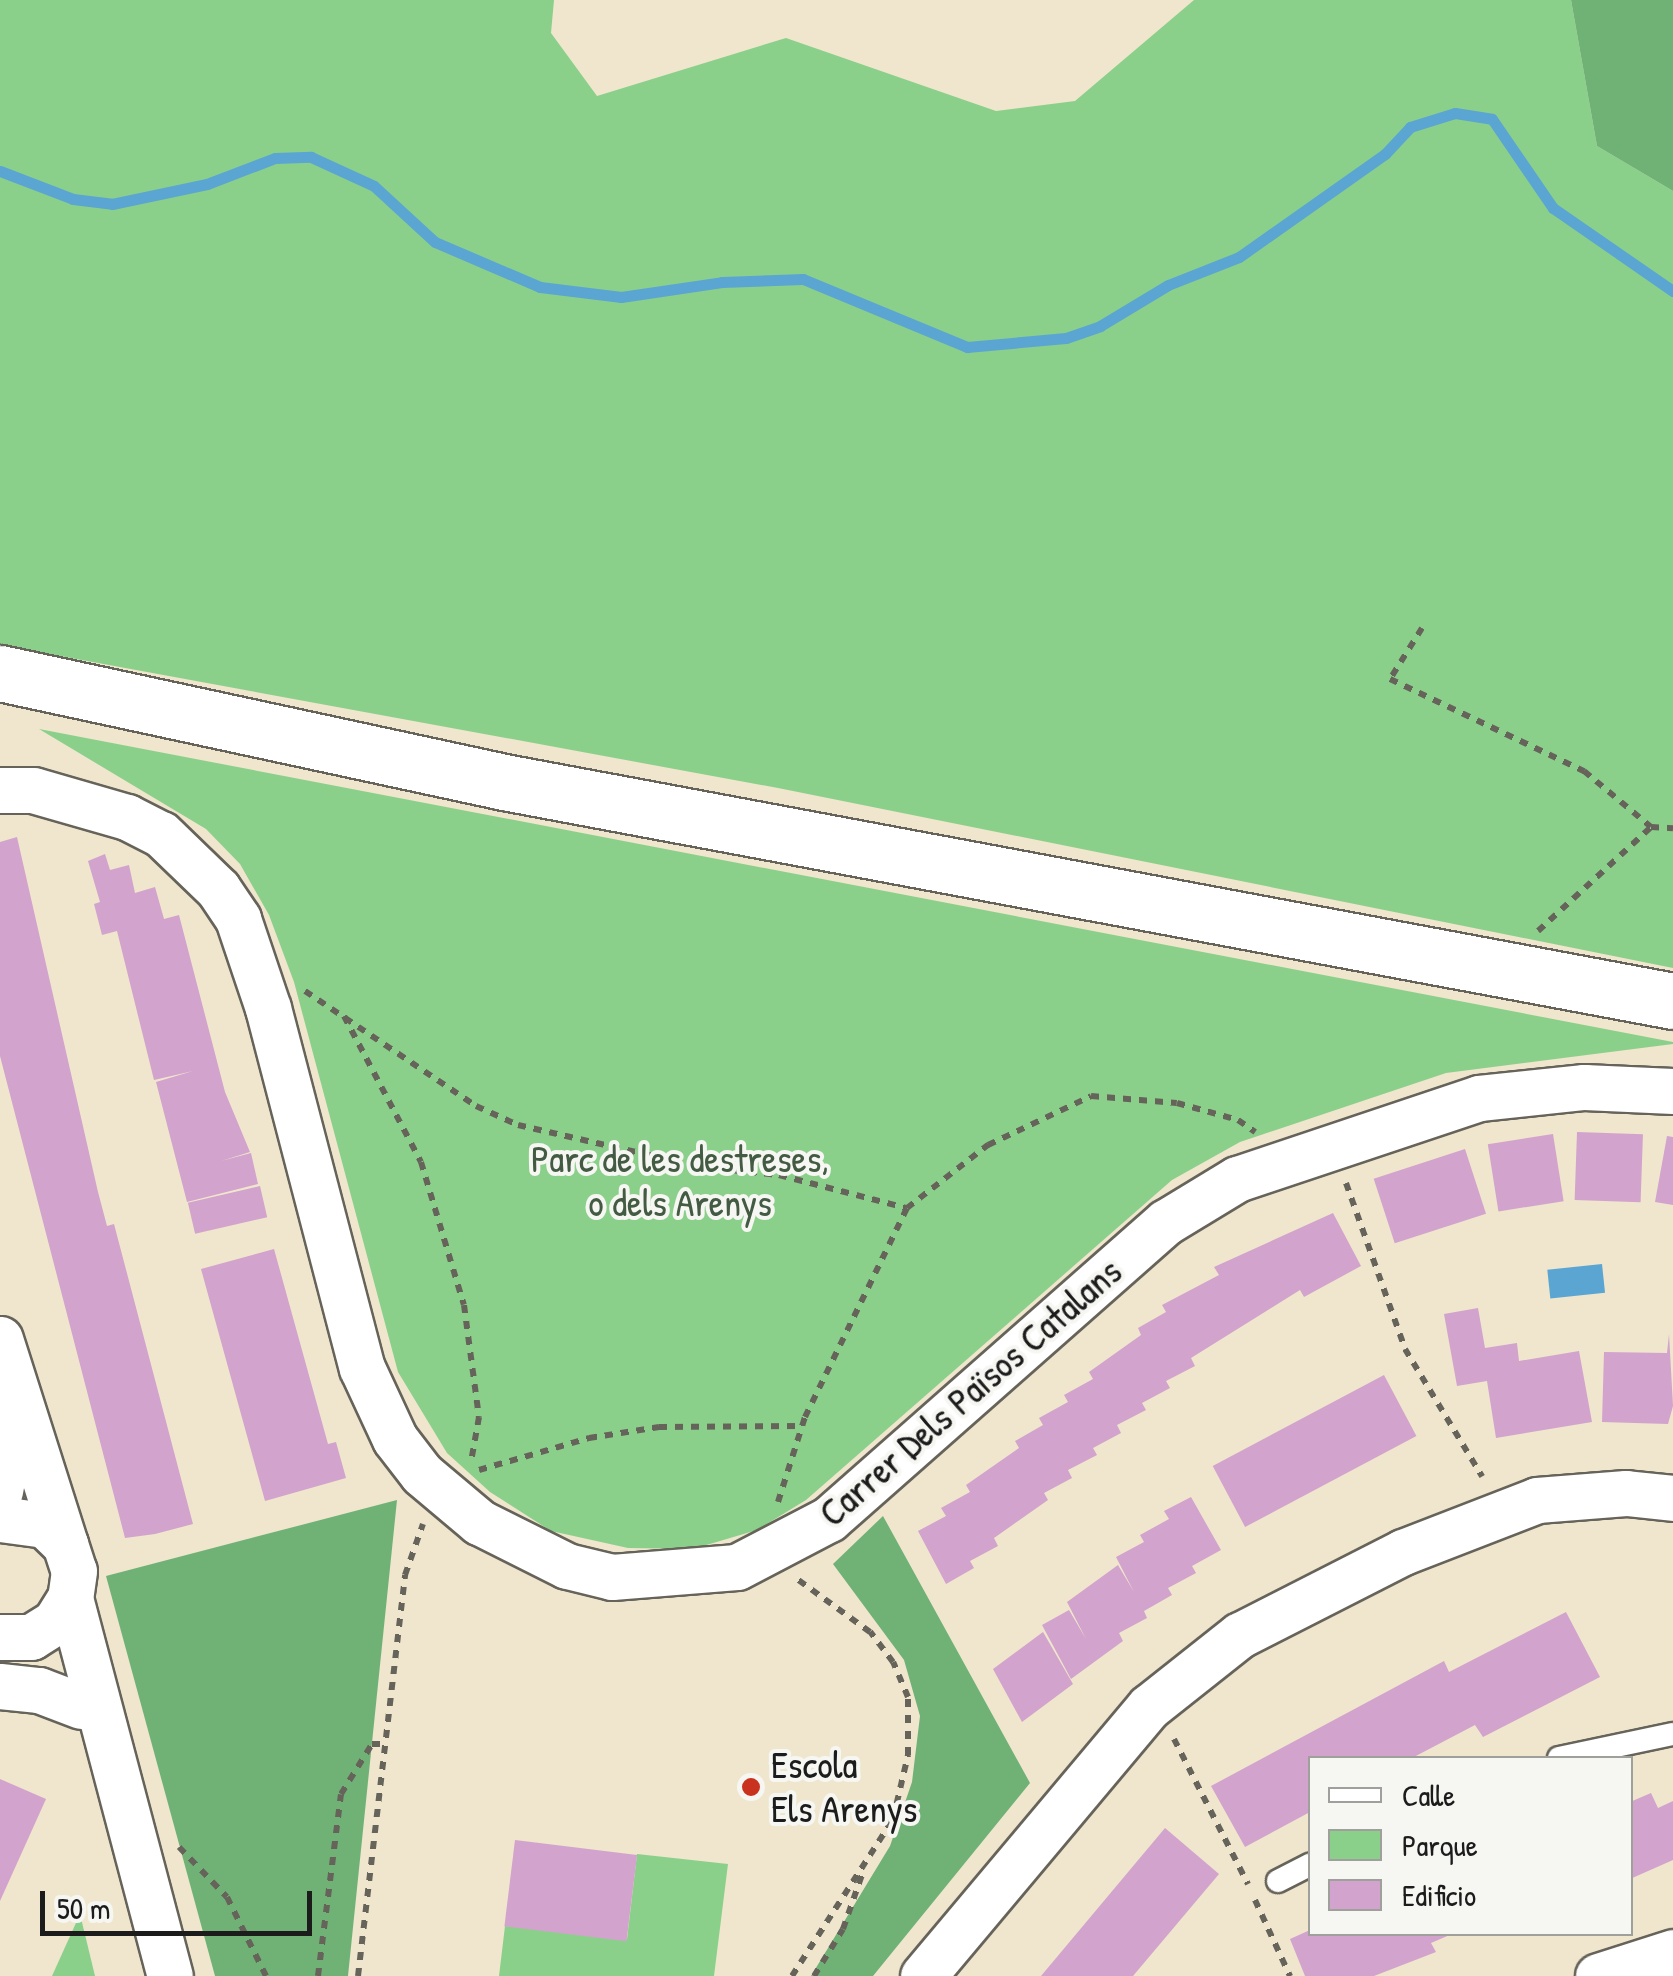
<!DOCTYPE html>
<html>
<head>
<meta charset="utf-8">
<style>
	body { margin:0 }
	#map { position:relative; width:1673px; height:1976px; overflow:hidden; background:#efe6cd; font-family:"Patrick Hand",sans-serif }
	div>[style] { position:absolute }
	.green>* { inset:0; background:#8bd08a }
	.forest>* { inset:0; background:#70b276 }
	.water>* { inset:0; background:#5ba5d3; transform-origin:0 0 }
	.stream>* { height:11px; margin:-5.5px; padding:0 5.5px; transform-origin:5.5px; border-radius:5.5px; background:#5ba5d3 }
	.building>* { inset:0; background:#d2a3cc; transform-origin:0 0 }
	.path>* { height:6px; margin-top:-3px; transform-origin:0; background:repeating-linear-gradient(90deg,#66635a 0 8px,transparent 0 16px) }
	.roads { filter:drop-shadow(2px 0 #66635a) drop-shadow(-2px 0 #66635a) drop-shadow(0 2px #66635a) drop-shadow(0 -2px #66635a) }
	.service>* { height:22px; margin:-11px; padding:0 11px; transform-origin:11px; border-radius:11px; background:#fff }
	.minor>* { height:45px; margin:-22.5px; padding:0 22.5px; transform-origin:22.5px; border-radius:22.5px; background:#fff }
	.tertiary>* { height:55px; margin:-27.5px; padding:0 27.5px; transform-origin:27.5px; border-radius:27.5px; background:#fff }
	.dots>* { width:28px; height:28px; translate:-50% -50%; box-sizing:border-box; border:5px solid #f6f6f2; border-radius:50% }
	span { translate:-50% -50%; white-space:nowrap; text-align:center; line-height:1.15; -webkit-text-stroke:8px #f6f6f2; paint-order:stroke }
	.park-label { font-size:38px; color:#435b42 }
	.street-label { font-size:38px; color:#1c1c1c }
	.poi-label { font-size:38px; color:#1c1c1c }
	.left { translate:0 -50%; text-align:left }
	.legend { position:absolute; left:1308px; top:1756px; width:325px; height:180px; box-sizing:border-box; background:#f6f6f2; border:2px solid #9f9f9c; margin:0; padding:12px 18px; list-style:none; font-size:30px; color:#1c1c1c }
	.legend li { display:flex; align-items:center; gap:20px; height:50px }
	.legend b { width:50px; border:2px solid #9f9f9c }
	.scale { position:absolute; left:40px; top:1891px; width:272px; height:45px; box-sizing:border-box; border:5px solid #1c1c1c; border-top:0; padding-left:12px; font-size:30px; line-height:35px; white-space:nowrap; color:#1c1c1c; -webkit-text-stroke:8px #f6f6f2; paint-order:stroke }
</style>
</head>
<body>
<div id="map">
	<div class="green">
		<i style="clip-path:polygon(0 0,554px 0,551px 33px,597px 96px,786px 38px,996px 111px,1075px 101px,1194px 0,1571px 0,1597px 146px,1673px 191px,1673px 968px,778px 788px,0 645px)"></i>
		<i style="clip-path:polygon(39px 729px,1673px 1042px,1673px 1044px,1446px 1073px,1240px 1142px,1172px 1180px,806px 1500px,757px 1530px,693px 1549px,628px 1548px,551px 1531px,490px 1492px,447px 1453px,398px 1372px,294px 982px,269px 915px,240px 864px,206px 829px)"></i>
		<i style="clip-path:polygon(637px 1854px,728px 1864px,714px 1976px,499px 1976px,505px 1926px,627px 1939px)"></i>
		<i style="clip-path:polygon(80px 1914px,95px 1976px,52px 1976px)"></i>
	</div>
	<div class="forest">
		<i style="clip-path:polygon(1571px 0,1673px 0,1673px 191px,1597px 146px)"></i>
		<i style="clip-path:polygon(397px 1500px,348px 1976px,215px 1976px,106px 1576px)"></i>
		<i style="clip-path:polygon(883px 1516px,1030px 1783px,873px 1976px,811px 1976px,890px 1846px,912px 1782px,920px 1716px,904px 1660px,833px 1564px)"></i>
	</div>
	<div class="water">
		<i style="left:1602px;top:1264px;width:29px;height:55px;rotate:84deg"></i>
	</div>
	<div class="stream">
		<i style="left:0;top:171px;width:78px;rotate:21deg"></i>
		<i style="left:73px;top:199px;width:39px;rotate:7deg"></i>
		<i style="left:112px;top:204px;width:97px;rotate:-11.9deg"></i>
		<i style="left:207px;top:184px;width:73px;rotate:-20.9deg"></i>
		<i style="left:275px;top:158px;width:36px;rotate:-2deg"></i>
		<i style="left:311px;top:157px;width:69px;rotate:24.7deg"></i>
		<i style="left:374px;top:186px;width:83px;rotate:42.6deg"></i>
		<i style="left:435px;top:242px;width:114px;rotate:23.2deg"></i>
		<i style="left:540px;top:287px;width:82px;rotate:7deg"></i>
		<i style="left:621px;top:297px;width:102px;rotate:-8.4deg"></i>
		<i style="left:722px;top:282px;width:81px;rotate:-2.1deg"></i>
		<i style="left:803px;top:279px;width:178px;rotate:22.5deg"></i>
		<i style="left:967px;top:347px;width:99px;rotate:-5.2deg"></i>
		<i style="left:1066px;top:338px;width:36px;rotate:-19deg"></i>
		<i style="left:1100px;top:326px;width:79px;rotate:-31.1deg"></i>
		<i style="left:1168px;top:285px;width:76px;rotate:-21.5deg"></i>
		<i style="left:1239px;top:257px;width:179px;rotate:-35.2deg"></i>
		<i style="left:1385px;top:154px;width:37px;rotate:-47deg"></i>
		<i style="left:1410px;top:127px;width:47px;rotate:-17.3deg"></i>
		<i style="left:1455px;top:113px;width:37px;rotate:9deg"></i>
		<i style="left:1492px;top:119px;width:108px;rotate:55.6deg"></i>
		<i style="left:1553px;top:208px;width:146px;rotate:34.7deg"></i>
	</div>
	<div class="building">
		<i style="clip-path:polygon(17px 837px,98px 1192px,107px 1226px,114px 1224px,193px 1524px,155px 1534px,125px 1538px,0 1056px,0 842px)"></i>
		<i style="clip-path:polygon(105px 854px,110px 870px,129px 865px,135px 893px,155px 887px,164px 919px,179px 915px,225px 1092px,250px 1152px,221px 1161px,251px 1153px,258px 1184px,187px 1202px,156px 1082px,193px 1071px,154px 1080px,117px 931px,102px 935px,94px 904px,100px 902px,88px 861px)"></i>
		<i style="left:1577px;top:1132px;width:66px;height:68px;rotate:2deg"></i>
		<i style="left:1553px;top:1134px;width:68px;height:66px;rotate:81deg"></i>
		<i style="clip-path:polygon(1667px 1136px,1673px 1137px,1673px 1205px,1655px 1202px)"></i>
		<i style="left:1465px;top:1149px;width:68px;height:96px;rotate:72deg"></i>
		<i style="left:260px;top:1186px;width:32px;height:74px;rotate:77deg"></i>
		<i style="clip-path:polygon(1333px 1213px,1361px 1266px,1304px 1297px,1300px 1290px,1191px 1358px,1195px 1366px,1166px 1381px,1170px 1388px,1142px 1403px,1146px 1410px,1117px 1425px,1121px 1433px,1093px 1448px,1097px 1455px,1068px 1470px,1072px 1478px,1044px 1493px,1048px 1500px,994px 1538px,998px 1546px,970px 1561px,974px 1568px,946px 1584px,918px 1531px,946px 1516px,941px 1508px,970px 1492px,966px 1485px,1019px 1448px,1015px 1441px,1043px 1425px,1039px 1418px,1068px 1402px,1064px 1395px,1093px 1379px,1089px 1372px,1141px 1335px,1138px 1328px,1166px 1312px,1162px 1305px,1219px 1275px,1214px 1267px)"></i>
		<i style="clip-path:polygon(274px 1249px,328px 1444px,336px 1442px,346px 1478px,265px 1501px,201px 1269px)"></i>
		<i style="clip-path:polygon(1478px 1308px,1485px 1348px,1517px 1343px,1519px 1361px,1579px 1351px,1592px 1422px,1496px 1438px,1487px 1381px,1457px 1386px,1444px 1314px)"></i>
		<i style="clip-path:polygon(1669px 1334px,1673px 1406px,1668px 1424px,1602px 1422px,1604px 1352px,1667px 1353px)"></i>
		<i style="left:1384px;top:1375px;width:69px;height:194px;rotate:62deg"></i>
		<i style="clip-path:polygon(1191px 1497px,1221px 1550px,1192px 1566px,1196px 1573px,1168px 1588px,1172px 1595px,1144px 1611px,1147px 1618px,1119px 1633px,1123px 1641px,1071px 1679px,1042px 1625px,1069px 1610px,1086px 1639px,1067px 1602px,1118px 1565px,1134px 1592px,1116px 1557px,1144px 1542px,1140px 1535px,1169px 1519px,1164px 1511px)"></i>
		<i style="clip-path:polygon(1566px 1612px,1600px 1677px,1483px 1737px,1475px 1725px,1412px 1758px,1310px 1758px,1310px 1812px,1245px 1847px,1211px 1786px,1444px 1661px,1449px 1672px)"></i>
		<i style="clip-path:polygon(1043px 1632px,1073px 1684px,1022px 1722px,993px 1669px)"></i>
		<i style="clip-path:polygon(0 1779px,46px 1799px,0 1901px)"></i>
		<i style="clip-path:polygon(1651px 1793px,1658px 1808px,1673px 1801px,1673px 1860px,1630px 1879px,1630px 1802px)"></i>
		<i style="clip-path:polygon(1165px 1828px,1219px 1874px,1133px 1976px,1041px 1976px)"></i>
		<i style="left:515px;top:1840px;width:123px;height:87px;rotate:7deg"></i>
		<i style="clip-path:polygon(1310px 1930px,1310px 1934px,1452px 1934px,1431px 1943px,1436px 1952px,1374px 1976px,1305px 1976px,1290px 1939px)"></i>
	</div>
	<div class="path">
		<i style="left:1422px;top:628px;width:60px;rotate:122.1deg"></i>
		<i style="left:1390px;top:679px;width:215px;rotate:25.4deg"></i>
		<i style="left:1584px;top:771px;width:87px;rotate:39.9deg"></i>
		<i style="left:1538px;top:931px;width:154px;rotate:-42.6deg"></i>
		<i style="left:1651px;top:827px;width:22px;rotate:3deg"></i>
		<i style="left:305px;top:991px;width:206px;rotate:33.9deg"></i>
		<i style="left:476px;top:1106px;width:46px;rotate:24.3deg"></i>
		<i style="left:518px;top:1125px;width:188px;rotate:12.9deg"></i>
		<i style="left:701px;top:1167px;width:78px;rotate:5.9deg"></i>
		<i style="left:779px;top:1175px;width:132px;rotate:14.5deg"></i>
		<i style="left:907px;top:1208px;width:103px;rotate:-37.9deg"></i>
		<i style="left:988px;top:1145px;width:114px;rotate:-25.4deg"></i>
		<i style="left:1091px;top:1096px;width:86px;rotate:4.7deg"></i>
		<i style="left:1177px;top:1103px;width:63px;rotate:15.6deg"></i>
		<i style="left:1238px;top:1120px;width:21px;rotate:35deg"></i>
		<i style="left:344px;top:1016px;width:165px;rotate:62.2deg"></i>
		<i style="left:421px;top:1162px;width:149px;rotate:73.3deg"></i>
		<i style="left:464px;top:1305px;width:113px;rotate:82.4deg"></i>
		<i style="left:479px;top:1417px;width:46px;rotate:100.1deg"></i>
		<i style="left:1346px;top:1183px;width:176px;rotate:70.4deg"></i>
		<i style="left:1405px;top:1349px;width:149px;rotate:58.8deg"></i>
		<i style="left:479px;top:1470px;width:115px;rotate:-16.2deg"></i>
		<i style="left:589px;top:1438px;width:71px;rotate:-8.9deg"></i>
		<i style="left:659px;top:1427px;width:142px;rotate:-0.4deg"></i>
		<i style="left:778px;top:1502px;width:89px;rotate:-72.4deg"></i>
		<i style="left:805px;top:1417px;width:233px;rotate:-64deg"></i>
		<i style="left:1174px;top:1739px;width:163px;rotate:63deg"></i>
		<i style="left:179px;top:1847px;width:69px;rotate:46.2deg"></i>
		<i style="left:227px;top:1897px;width:88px;rotate:63.7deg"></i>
		<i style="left:1255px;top:1900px;width:84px;rotate:65.3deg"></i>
		<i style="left:318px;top:1976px;width:183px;rotate:-82.8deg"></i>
		<i style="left:341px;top:1794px;width:59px;rotate:-58.2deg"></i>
		<i style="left:372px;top:1744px;width:11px"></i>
		<i style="left:358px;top:1976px;width:404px;rotate:-83.3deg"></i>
		<i style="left:405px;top:1575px;width:54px;rotate:-70.6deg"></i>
		<i style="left:792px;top:1976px;width:187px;rotate:-57.2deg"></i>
		<i style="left:893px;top:1819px;width:66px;rotate:-76.8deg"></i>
		<i style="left:908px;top:1755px;width:58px;rotate:-90deg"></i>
		<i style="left:908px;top:1697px;width:38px;rotate:-113deg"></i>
		<i style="left:893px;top:1662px;width:38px;rotate:-127deg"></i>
		<i style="left:870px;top:1632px;width:90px;rotate:-144deg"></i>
		<i style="left:814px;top:1976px;width:55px;rotate:-58.3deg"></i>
		<i style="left:843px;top:1929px;width:64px;rotate:-70.7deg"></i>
	</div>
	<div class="roads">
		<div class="service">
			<i style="left:1559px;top:1758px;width:116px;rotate:-11.9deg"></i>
			<i style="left:1278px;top:1881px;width:36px;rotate:-27deg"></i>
		</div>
		<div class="minor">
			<i style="left:0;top:790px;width:33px"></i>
			<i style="left:33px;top:790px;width:98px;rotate:16deg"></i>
			<i style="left:127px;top:817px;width:38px;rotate:27deg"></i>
			<i style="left:161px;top:834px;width:79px;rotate:44deg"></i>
			<i style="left:218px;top:889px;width:36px;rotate:56deg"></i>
			<i style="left:238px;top:919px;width:94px;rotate:71.4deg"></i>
			<i style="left:268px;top:1008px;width:372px;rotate:75.4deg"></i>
			<i style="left:362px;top:1368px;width:78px;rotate:65.1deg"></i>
			<i style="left:395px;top:1439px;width:44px;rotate:52.4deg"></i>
			<i style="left:422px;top:1474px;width:75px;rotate:40.1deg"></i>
			<i style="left:479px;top:1522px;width:98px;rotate:26.6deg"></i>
			<i style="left:567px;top:1566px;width:46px;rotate:13.7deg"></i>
			<i style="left:612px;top:1577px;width:125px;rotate:-4.6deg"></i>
			<i style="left:737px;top:1567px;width:104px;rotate:-27.6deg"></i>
			<i style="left:829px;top:1519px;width:449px;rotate:-41.4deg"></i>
			<i style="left:1166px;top:1222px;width:83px;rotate:-31.2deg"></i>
			<i style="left:1237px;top:1179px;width:255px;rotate:-18.5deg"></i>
			<i style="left:1479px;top:1098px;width:106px;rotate:-6deg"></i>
			<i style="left:1584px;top:1087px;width:89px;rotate:2.6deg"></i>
			<i style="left:0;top:1339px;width:215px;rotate:72.4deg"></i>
			<i style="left:0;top:1491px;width:83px;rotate:-79.6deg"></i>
			<i style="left:0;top:1519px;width:45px;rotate:7.6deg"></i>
			<i style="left:45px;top:1525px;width:28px;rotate:44deg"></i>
			<i style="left:65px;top:1544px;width:28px;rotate:72deg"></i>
			<i style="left:74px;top:1571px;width:27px;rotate:98deg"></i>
			<i style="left:70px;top:1598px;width:28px;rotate:122deg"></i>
			<i style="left:55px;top:1622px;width:28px;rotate:148deg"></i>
			<i style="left:31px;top:1637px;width:31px;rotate:180deg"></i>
			<i style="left:70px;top:1598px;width:391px;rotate:75.2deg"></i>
			<i style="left:0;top:1686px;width:39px;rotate:6deg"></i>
			<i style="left:39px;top:1690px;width:45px;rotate:20.9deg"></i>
			<i style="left:923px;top:1976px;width:351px;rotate:-50deg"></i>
			<i style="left:1149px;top:1707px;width:116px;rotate:-38.4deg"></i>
			<i style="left:1240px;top:1635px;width:183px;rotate:-27deg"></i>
			<i style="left:1403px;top:1552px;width:144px;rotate:-21.2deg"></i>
			<i style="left:1537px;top:1500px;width:89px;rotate:-4.5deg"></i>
			<i style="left:1626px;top:1493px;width:47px;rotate:6.1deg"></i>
			<i style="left:1598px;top:1976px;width:79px;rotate:-17.7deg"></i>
		</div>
		<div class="tertiary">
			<i style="left:0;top:673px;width:516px;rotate:12.2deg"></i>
			<i style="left:504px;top:782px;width:1189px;rotate:10.61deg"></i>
		</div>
	</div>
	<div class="dots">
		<i style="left:751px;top:1787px;background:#c8321e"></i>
	</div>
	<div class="park-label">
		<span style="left:680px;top:1181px">Parc de les destreses,<br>o dels Arenys</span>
	</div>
	<div class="street-label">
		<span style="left:970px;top:1392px;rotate:-41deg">Carrer Dels Països Catalans</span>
	</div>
	<div class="poi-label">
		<span class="left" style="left:771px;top:1787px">Escola<br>Els Arenys</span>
	</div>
	<ul class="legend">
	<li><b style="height:12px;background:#fff"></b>Calle</li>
	<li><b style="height:28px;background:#8bd08a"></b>Parque</li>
	<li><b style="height:28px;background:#d2a3cc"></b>Edificio</li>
	</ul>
	<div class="scale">50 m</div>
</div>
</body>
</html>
